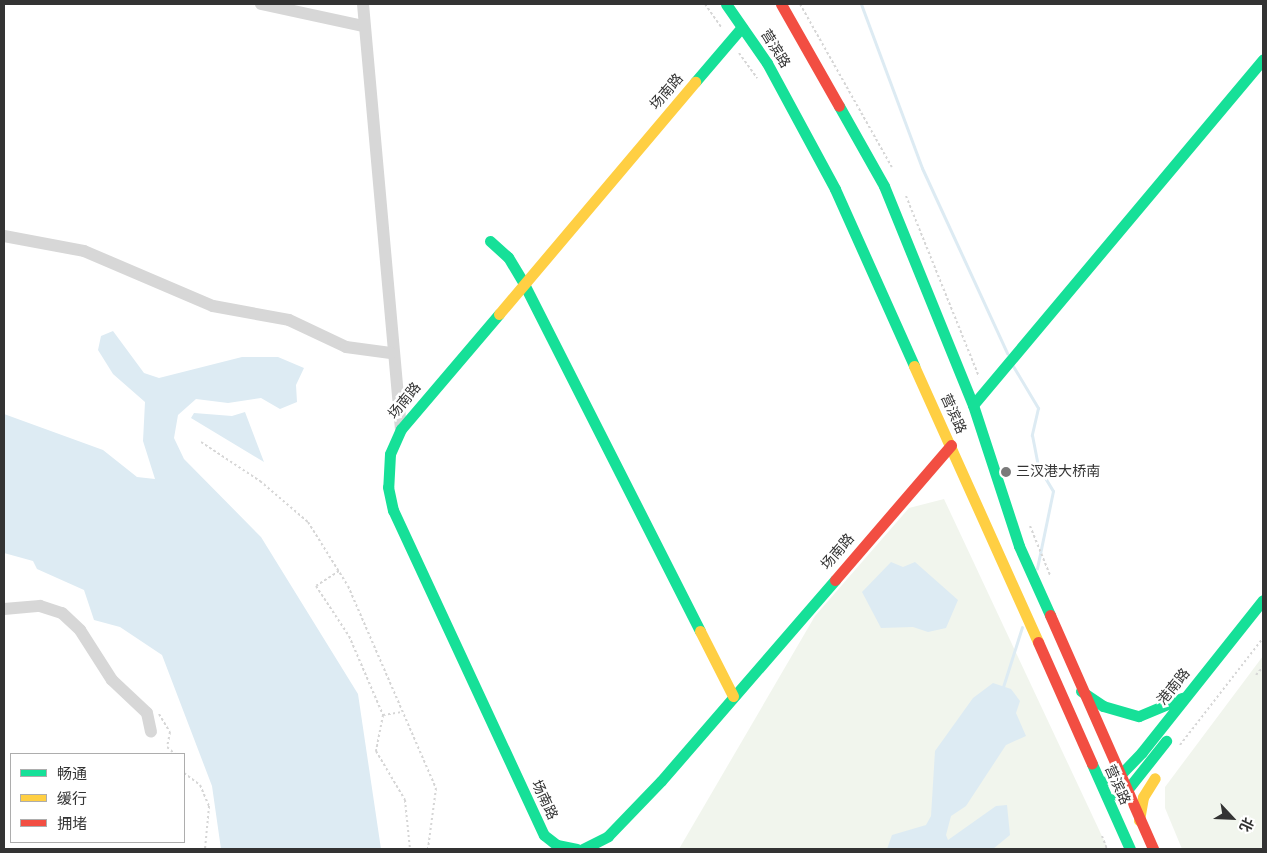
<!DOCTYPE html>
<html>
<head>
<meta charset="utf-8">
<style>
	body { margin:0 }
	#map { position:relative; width:1267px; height:853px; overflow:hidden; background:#fff; font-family:"Varela Round","Noto Sans SC",sans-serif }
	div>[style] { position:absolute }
	.green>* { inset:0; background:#f1f5ed }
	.water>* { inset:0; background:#ddebf3 }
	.stream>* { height:3px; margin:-1.5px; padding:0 1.5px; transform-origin:1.5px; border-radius:1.5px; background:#ddebf3 }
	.path>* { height:2px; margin-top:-1px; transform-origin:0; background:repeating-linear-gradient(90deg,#d6d6d6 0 2.5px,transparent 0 5px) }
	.street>* { height:12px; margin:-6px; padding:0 6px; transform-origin:6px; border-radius:6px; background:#d7d7d7 }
	.fast>* { height:11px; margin:-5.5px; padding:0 5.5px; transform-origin:5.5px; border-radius:5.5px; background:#16e098 }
	.slow>* { height:11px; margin:-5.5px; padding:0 5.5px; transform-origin:5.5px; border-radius:5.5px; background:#ffcf43 }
	.jam>* { height:11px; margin:-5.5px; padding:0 5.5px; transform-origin:5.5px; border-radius:5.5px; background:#f24e42 }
	.dots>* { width:14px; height:14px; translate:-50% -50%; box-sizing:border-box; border:2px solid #fff; border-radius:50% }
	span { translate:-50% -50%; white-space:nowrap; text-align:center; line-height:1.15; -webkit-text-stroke:5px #fff; paint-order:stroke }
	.street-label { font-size:14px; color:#333 }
	.poi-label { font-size:14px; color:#333 }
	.left { translate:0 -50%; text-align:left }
	.frame { position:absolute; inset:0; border:5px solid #333; pointer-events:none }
	.legend { position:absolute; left:10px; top:753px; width:175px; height:90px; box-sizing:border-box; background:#fff; border:1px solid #adadad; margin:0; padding:6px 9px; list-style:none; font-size:15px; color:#333 }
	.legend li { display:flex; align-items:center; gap:10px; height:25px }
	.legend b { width:25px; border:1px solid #adadad }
	.north { position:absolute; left:1207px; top:793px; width:50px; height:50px; -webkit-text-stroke:4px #fff; paint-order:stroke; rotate:115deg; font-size:14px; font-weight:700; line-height:20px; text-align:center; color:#333 }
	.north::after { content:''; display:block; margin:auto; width:18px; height:22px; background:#333; clip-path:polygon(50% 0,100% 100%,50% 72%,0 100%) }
</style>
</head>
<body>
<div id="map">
	<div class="green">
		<i style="clip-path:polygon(944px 499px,1108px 849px,679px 849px,815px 616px,909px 508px)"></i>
		<i style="clip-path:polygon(1263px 656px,1263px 849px,1182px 849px,1165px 808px,1165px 787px)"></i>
	</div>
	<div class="water">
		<i style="clip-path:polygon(113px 331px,144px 373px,159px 378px,242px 357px,278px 357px,304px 368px,296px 385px,297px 402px,280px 409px,261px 398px,228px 403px,196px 399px,178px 415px,174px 438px,184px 459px,261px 537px,358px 694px,381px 849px,221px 849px,212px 786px,162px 655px,120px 627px,94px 620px,84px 590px,37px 569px,33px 561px,4px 553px,4px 414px,103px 450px,137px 477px,155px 479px,143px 441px,145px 402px,113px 374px,98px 350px,101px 336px)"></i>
		<i style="clip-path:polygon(245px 412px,264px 462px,191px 418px,194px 413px,232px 416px)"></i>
		<i style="clip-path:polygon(891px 562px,903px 567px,915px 562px,958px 600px,946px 628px,928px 632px,913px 627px,881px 628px,862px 592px)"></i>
		<i style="clip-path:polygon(993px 683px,1011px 689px,1020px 701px,1016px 713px,1026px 736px,1006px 745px,966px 806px,951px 816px,946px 835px,948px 840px,996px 806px,1007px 805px,1010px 835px,993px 849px,887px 849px,892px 835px,926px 825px,931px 816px,935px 751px,973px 698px)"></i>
	</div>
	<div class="stream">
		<i style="left:861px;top:4px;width:175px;rotate:69.6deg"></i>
		<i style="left:922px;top:168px;width:204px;rotate:65.3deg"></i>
		<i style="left:1013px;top:366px;width:49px;rotate:59.2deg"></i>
		<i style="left:1038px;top:408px;width:28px;rotate:103deg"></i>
		<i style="left:1032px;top:435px;width:32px;rotate:79deg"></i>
		<i style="left:1038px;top:466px;width:29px;rotate:59deg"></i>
		<i style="left:1053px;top:491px;width:79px;rotate:101.7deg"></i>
		<i style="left:1002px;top:690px;width:66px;rotate:-72.4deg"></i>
	</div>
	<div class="path">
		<i style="left:705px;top:4px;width:29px;rotate:55deg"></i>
		<i style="left:800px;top:4px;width:187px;rotate:60.6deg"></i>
		<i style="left:739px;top:53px;width:31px;rotate:54deg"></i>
		<i style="left:906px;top:196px;width:195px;rotate:68deg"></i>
		<i style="left:201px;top:442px;width:71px;rotate:33.5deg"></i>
		<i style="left:260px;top:481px;width:63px;rotate:40.5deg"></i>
		<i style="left:308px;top:522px;width:75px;rotate:58deg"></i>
		<i style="left:348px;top:586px;width:220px;rotate:66.5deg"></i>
		<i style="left:436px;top:788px;width:62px;rotate:97.5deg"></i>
		<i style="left:1030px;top:526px;width:53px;rotate:67.8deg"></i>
		<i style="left:339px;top:571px;width:27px;rotate:147deg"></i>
		<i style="left:316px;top:586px;width:60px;rotate:56.6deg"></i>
		<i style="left:349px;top:636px;width:86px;rotate:66.7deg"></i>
		<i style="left:383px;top:715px;width:37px;rotate:101deg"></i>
		<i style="left:376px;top:751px;width:57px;rotate:59.4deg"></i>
		<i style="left:405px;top:800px;width:49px;rotate:84.2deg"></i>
		<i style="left:1256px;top:675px;width:11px;rotate:-49deg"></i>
		<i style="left:1167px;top:688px;width:21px;rotate:-45deg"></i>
		<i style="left:159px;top:714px;width:21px;rotate:59deg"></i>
		<i style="left:170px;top:732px;width:15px;rotate:101deg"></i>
		<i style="left:167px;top:747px;width:11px;rotate:41deg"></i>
		<i style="left:383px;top:715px;width:20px;rotate:-9deg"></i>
		<i style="left:1180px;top:745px;width:135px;rotate:-52.2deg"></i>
		<i style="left:184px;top:773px;width:20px;rotate:37deg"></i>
		<i style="left:200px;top:785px;width:23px;rotate:67deg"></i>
		<i style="left:209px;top:806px;width:43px;rotate:95.3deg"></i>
		<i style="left:1102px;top:836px;width:14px;rotate:69deg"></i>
	</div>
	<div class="street">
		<i style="left:261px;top:4px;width:105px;rotate:12.1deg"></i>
		<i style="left:363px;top:4px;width:427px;rotate:84.9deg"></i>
		<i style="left:4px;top:236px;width:81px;rotate:10.6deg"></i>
		<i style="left:84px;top:251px;width:140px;rotate:23.1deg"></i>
		<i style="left:213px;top:306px;width:77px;rotate:10.4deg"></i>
		<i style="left:289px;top:320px;width:63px;rotate:25.3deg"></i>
		<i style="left:346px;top:347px;width:45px;rotate:7.6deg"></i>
		<i style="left:4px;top:609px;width:36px;rotate:-5deg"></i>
		<i style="left:40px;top:606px;width:23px;rotate:18deg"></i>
		<i style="left:62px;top:613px;width:25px;rotate:43deg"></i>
		<i style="left:80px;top:630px;width:59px;rotate:57.4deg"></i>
		<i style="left:112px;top:680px;width:48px;rotate:43.3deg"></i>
		<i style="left:147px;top:713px;width:19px;rotate:78deg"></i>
	</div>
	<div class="fast">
		<i style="left:726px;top:4px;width:72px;rotate:55.2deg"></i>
		<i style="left:767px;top:63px;width:143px;rotate:61.6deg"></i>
		<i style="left:835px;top:189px;width:194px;rotate:65.9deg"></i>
		<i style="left:695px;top:82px;width:72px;rotate:-49.5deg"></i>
		<i style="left:839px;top:106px;width:92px;rotate:60.6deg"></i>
		<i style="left:884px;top:186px;width:236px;rotate:67.9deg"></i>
		<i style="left:973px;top:405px;width:148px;rotate:71.9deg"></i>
		<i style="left:1019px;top:546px;width:76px;rotate:65.8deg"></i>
		<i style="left:490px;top:241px;width:24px;rotate:42deg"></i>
		<i style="left:508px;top:257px;width:29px;rotate:59deg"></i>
		<i style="left:523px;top:282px;width:391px;rotate:63.1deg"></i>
		<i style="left:499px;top:314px;width:151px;rotate:130.4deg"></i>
		<i style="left:401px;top:429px;width:27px;rotate:114deg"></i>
		<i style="left:390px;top:454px;width:33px;rotate:93deg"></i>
		<i style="left:388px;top:487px;width:24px;rotate:78deg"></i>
		<i style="left:393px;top:510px;width:358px;rotate:65.1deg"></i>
		<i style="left:544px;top:835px;width:16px;rotate:38deg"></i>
		<i style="left:557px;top:845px;width:20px;rotate:11deg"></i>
		<i style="left:973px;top:405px;width:451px;rotate:-50deg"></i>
		<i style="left:1081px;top:691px;width:27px;rotate:34deg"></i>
		<i style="left:1103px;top:706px;width:37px;rotate:16deg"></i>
		<i style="left:1139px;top:716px;width:47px;rotate:-22.7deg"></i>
		<i style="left:1092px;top:764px;width:93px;rotate:65.9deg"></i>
		<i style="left:1108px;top:780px;width:14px;rotate:-25deg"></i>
		<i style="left:1121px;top:774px;width:30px;rotate:-46deg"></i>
		<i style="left:1142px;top:752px;width:194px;rotate:-51.5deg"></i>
		<i style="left:1117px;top:795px;width:11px;rotate:-27deg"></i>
		<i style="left:1127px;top:790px;width:63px;rotate:-51.5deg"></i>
		<i style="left:583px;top:849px;width:28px;rotate:-27deg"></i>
		<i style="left:608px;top:836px;width:76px;rotate:-46.1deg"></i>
		<i style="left:661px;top:781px;width:266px;rotate:-49.1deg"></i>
	</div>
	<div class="slow">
		<i style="left:499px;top:314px;width:304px;rotate:-49.8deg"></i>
		<i style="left:914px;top:366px;width:303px;rotate:65.8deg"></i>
		<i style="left:700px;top:631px;width:73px;rotate:63.1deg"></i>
		<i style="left:1139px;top:820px;width:23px;rotate:-80deg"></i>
		<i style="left:1143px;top:797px;width:22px;rotate:-58deg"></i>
	</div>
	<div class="jam">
		<i style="left:781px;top:4px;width:117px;rotate:60.4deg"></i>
		<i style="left:835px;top:580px;width:178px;rotate:-49.3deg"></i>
		<i style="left:1050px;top:615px;width:256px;rotate:66.2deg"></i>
		<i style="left:1038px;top:642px;width:133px;rotate:66.1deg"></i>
	</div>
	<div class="dots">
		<i style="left:1006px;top:472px;background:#7a7a7a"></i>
	</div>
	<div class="street-label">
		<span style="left:775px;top:49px;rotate:58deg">营滨路</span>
		<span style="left:667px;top:92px;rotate:-49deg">场南路</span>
		<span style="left:405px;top:401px;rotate:-51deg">场南路</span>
		<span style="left:953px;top:414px;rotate:66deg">营滨路</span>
		<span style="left:838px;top:552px;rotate:-49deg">场南路</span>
		<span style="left:1174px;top:687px;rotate:-51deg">港南路</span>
		<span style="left:1117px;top:785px;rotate:66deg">营滨路</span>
		<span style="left:544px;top:800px;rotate:65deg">场南路</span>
	</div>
	<div class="poi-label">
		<span class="left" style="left:1016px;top:472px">三汊港大桥南</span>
	</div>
	<div class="frame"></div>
	<ul class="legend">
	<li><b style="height:6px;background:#16e098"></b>畅通</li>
	<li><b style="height:6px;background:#ffcf43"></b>缓行</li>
	<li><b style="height:6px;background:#f24e42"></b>拥堵</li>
	</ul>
	<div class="north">北</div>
</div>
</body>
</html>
